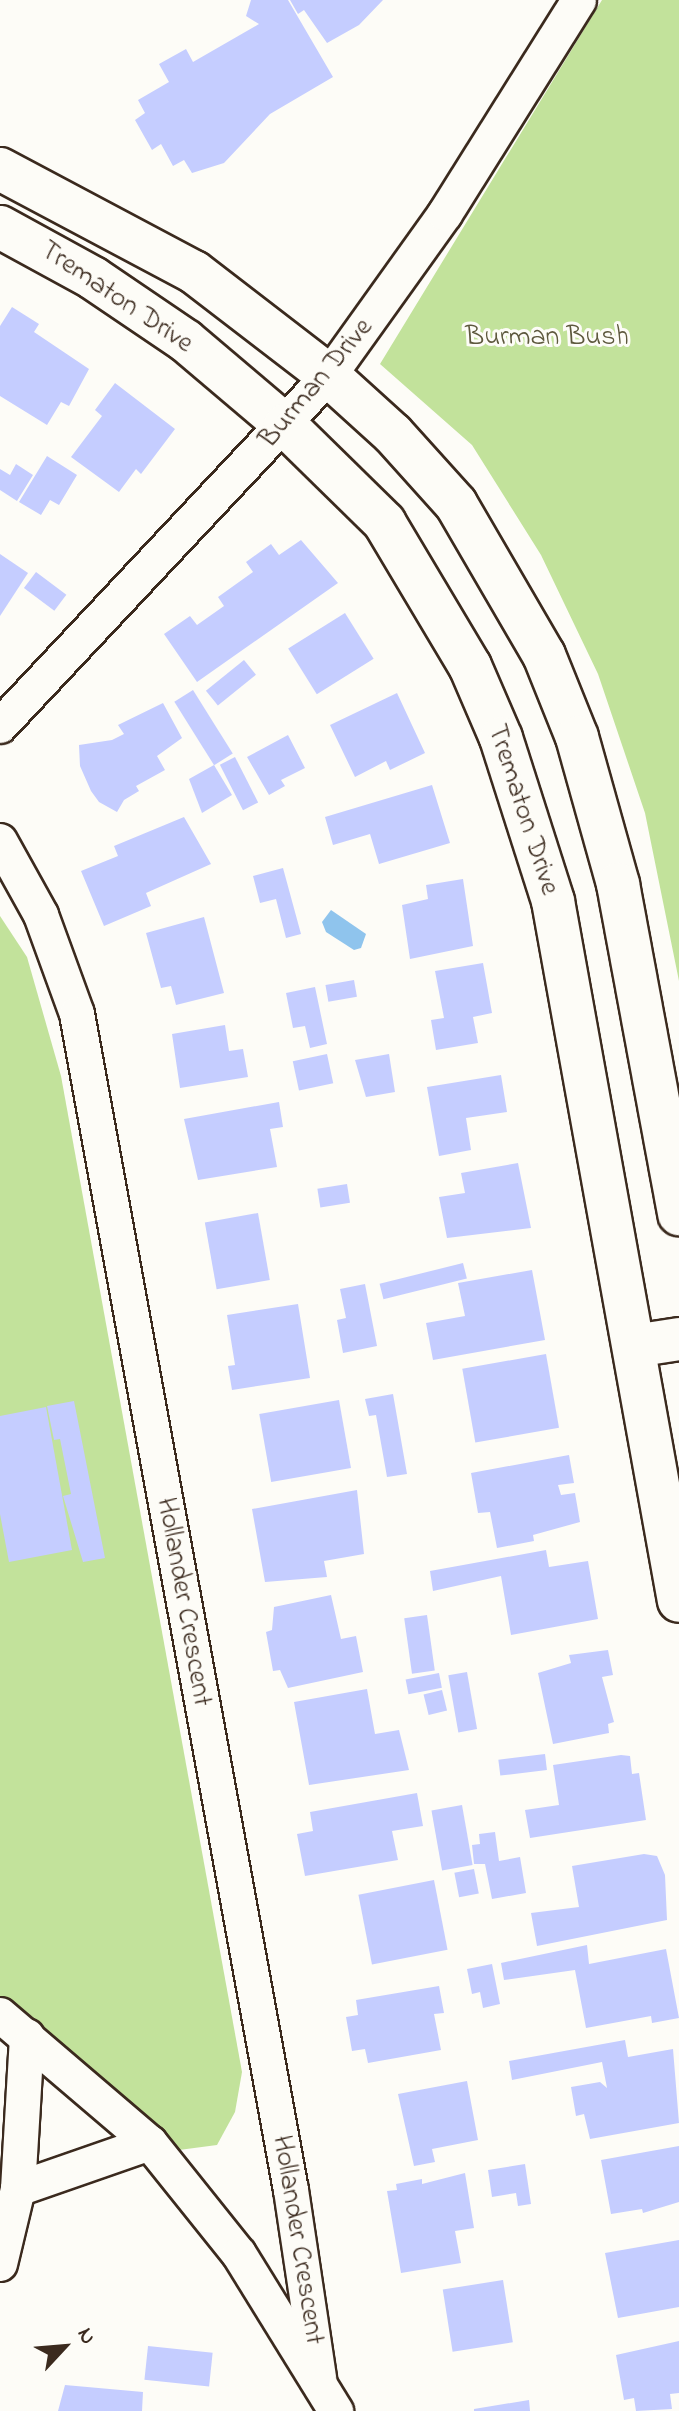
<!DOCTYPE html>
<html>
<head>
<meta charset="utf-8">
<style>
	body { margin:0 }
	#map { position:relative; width:679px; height:2411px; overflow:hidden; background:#fdfcf7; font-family:"Indie Flower",sans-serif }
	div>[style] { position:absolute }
	.green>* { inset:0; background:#c2e29b }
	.water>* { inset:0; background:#8fc4ed }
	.building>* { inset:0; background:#c5cdff; transform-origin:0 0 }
	.roads { filter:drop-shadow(2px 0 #3b2a1e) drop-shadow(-2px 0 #3b2a1e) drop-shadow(0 2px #3b2a1e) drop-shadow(0 -2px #3b2a1e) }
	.minor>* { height:34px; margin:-17px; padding:0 17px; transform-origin:17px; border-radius:17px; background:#fdfcf7 }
	.tertiary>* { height:42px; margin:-21px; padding:0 21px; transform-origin:21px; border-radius:21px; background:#fdfcf7 }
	span { translate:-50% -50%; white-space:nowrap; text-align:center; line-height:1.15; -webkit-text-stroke:6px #fdfcf7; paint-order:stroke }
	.street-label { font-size:28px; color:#3b2a1e }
	.park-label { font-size:28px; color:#5d583d }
	.north { position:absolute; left:24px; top:2307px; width:80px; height:80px; -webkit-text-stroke:6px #fdfcf7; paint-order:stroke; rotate:64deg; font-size:22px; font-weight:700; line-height:32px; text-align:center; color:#3b2a1e }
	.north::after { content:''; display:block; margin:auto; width:28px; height:36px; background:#3b2a1e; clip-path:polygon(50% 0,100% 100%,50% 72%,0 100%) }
</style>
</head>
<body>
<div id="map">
	<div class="green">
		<i style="clip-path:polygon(602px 0,679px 0,679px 981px,645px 813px,598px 674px,541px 555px,472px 445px,380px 364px)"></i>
		<i style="clip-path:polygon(0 916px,27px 957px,61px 1076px,242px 2072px,235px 2112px,217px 2145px,179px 2150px,129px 2130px,0 2031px)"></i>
	</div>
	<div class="water">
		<i style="clip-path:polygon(331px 910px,366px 934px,361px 948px,354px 950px,326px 932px,322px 922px)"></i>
	</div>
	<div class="building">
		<i style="clip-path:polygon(251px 0,288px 0,333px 77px,270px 114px,224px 163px,192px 173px,184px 160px,173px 166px,161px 144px,152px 150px,135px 120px,145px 113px,138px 100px,169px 82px,159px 64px,186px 49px,193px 62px,259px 24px,246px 16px)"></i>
		<i style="clip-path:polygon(290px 0,383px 0,359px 25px,327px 43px,304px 10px,298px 14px)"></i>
		<i style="clip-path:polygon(12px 307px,39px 324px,34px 332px,89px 369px,69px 406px,61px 402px,47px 425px,0 396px,0 326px)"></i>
		<i style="clip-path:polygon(115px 383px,175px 429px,141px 474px,136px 469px,119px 492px,71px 457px,102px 416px,95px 410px)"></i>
		<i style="clip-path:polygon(47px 456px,77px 475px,59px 505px,50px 500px,41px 515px,19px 502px)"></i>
		<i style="clip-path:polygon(16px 464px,33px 475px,17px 501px,0 490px,0 469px,10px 475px)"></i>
		<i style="clip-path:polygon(301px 540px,338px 583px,197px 682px,164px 634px,190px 616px,197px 625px,224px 606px,218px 597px,253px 572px,246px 562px,271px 544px,279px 555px)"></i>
		<i style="clip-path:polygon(0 554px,28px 573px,0 616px)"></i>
		<i style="left:36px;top:572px;width:38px;height:20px;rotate:37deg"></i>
		<i style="left:345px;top:613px;width:54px;height:67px;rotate:58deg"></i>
		<i style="left:244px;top:660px;width:19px;height:49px;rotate:51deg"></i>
		<i style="left:193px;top:690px;width:75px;height:22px;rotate:58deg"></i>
		<i style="clip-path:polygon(397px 693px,425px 753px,390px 770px,386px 761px,355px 777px,330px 725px)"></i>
		<i style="clip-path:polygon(163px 703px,182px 738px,157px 756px,165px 770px,136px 786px,139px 791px,124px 800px,117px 812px,99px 802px,91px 791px,80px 766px,79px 745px,112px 740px,124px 734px,118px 725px)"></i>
		<i style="clip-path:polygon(288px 735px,305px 768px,281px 780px,285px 786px,269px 795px,247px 757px)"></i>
		<i style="left:235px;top:757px;width:51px;height:17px;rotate:63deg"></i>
		<i style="clip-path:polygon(214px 765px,232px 795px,202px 813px,189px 779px)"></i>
		<i style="clip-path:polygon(432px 785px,450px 843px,379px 864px,370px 834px,333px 845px,325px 817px)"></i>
		<i style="clip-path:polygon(184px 817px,211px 864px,146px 893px,151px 906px,104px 926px,81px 871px,118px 856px,114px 846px)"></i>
		<i style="clip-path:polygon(283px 868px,301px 934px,286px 938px,276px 899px,260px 903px,253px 876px)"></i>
		<i style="clip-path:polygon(463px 879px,473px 946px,410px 959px,402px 905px,428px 899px,426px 885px)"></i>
		<i style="clip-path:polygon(204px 917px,224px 993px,176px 1005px,171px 986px,161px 988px,146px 933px)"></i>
		<i style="clip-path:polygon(483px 963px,492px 1013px,473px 1017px,478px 1043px,436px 1050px,431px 1020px,444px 1018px,435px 971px)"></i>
		<i style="left:354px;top:980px;width:17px;height:29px;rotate:80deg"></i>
		<i style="clip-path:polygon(315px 987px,327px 1044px,310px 1048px,305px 1026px,293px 1028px,286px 993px)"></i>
		<i style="clip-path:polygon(225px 1025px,229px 1051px,243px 1049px,248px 1077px,180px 1088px,172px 1034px)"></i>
		<i style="left:327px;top:1054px;width:30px;height:35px;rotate:78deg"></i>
		<i style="clip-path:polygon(389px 1054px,395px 1092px,366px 1097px,355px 1060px)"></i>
		<i style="clip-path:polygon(501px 1075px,507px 1112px,466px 1118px,471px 1150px,439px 1156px,427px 1087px)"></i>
		<i style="clip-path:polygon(279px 1102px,283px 1127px,270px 1129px,277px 1167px,198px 1180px,184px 1119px)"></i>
		<i style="clip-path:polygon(518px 1163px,531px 1228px,447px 1238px,439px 1197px,465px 1193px,461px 1173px)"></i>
		<i style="left:347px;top:1184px;width:19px;height:30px;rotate:81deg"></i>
		<i style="left:258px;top:1213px;width:68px;height:54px;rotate:80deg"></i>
		<i style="left:463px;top:1263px;width:16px;height:86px;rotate:76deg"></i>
		<i style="clip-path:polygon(532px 1270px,545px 1340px,433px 1360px,426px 1323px,465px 1316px,458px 1283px)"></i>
		<i style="clip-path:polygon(365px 1284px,377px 1346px,343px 1353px,337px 1320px,346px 1318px,340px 1289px)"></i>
		<i style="clip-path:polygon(298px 1304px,310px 1378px,232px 1390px,228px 1366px,235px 1365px,227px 1315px)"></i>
		<i style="left:546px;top:1354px;width:75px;height:85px;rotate:80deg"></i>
		<i style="clip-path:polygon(393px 1394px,407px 1474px,387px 1477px,376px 1415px,369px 1416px,365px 1399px)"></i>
		<i style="left:339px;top:1400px;width:69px;height:81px;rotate:80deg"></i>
		<i style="clip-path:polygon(74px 1401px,105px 1558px,83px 1562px,63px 1496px,71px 1494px,60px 1439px,54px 1440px,47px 1406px)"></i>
		<i style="clip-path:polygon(46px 1407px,72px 1550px,9px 1562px,0 1514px,0 1416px)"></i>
		<i style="clip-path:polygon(569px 1455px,574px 1483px,558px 1485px,561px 1495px,575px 1493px,580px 1522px,533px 1535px,534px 1541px,497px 1548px,490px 1512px,478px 1513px,471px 1473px)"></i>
		<i style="clip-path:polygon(357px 1490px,364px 1554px,324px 1561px,327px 1577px,265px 1582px,252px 1509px)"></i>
		<i style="clip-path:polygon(546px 1550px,549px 1567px,588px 1561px,598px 1619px,511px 1635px,501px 1576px,433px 1591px,430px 1571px)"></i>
		<i style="clip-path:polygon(331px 1595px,341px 1639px,356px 1636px,363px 1672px,288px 1688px,280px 1670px,273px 1671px,266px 1632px,272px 1630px,274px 1607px)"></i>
		<i style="left:427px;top:1615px;width:56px;height:23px;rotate:82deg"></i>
		<i style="clip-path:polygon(608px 1650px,613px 1675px,602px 1677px,614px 1722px,608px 1724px,609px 1733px,553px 1744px,538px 1673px,571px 1663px,569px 1655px)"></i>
		<i style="left:467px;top:1672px;width:58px;height:19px;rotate:80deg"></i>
		<i style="left:439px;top:1673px;width:15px;height:34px;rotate:79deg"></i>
		<i style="clip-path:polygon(367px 1689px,375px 1734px,399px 1730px,409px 1770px,309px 1785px,294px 1702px)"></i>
		<i style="left:442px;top:1690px;width:21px;height:19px;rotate:76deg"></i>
		<i style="left:545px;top:1754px;width:16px;height:47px;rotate:83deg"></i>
		<i style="clip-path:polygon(621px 1755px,630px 1756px,632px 1774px,639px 1773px,646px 1820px,530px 1838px,525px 1810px,559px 1805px,553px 1765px)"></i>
		<i style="clip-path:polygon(417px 1793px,423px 1826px,392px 1831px,398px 1860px,305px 1876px,297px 1834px,313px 1831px,310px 1812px)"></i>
		<i style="left:462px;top:1805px;width:61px;height:31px;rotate:80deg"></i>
		<i style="clip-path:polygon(495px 1832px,499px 1861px,520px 1857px,526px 1893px,492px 1899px,485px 1864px,474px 1864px,472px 1845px,480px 1844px,479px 1834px)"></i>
		<i style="clip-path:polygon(644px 1854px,657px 1856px,665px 1875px,667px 1920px,537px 1946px,531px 1913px,579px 1907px,572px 1866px)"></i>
		<i style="left:474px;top:1869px;width:25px;height:20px;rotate:79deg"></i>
		<i style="left:434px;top:1880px;width:71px;height:77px;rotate:79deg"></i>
		<i style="clip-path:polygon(587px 1945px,589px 1964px,666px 1949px,679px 2018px,652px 2023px,651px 2016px,586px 2028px,575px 1970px,504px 1980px,501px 1963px)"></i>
		<i style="clip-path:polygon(492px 1964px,500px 2004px,483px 2008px,480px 1992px,472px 1994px,467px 1969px)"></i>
		<i style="clip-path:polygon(439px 1986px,444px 2013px,434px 2014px,441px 2050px,368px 2063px,365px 2049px,352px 2051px,346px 2017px,358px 2015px,356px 2000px)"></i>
		<i style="clip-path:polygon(625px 2040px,628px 2057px,673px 2049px,679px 2123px,590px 2139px,584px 2114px,576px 2116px,571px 2087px,600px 2082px,607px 2088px,602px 2062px,512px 2080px,509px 2061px)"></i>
		<i style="clip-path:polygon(467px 2081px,478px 2140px,432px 2149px,435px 2162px,414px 2166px,398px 2094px)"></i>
		<i style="clip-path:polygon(679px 2146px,679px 2202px,643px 2213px,642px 2209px,611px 2214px,601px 2160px)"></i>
		<i style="clip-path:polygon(525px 2164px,531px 2204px,518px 2206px,516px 2193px,492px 2197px,488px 2170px)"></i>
		<i style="clip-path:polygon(465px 2173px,474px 2228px,455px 2231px,461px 2263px,401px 2273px,387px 2191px,397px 2190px,396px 2184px,422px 2179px,422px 2184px)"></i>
		<i style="clip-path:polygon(679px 2240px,679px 2307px,618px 2318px,605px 2253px)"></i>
		<i style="left:503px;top:2280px;width:63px;height:61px;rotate:81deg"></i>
		<i style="clip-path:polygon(679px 2341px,679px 2393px,670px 2394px,672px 2409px,636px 2411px,634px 2398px,624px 2400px,616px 2355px)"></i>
		<i style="left:148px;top:2346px;width:65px;height:34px;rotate:6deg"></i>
		<i style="clip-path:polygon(65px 2385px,143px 2392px,142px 2411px,58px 2411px)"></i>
		<i style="clip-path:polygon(529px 2400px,530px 2411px,474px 2411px,474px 2409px)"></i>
	</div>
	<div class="roads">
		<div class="minor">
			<i style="left:0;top:726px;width:480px;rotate:-46.8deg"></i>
			<i style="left:329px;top:376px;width:199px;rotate:-54.4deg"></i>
			<i style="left:445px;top:214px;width:252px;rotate:-57.9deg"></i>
			<i style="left:0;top:841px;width:85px;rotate:61deg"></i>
			<i style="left:41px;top:915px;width:105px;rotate:70deg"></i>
			<i style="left:77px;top:1014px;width:1195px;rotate:79.69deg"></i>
			<i style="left:291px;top:2190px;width:190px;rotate:81.5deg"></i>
			<i style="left:0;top:2015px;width:197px;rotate:40.5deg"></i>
			<i style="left:150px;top:2143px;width:142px;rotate:51.3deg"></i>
			<i style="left:239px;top:2254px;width:185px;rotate:58.3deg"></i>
			<i style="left:18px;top:2189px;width:153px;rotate:-86.6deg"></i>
			<i style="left:0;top:2264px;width:77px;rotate:-76.5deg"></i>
			<i style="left:18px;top:2189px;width:140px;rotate:-19.2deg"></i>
		</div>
		<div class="tertiary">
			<i style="left:0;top:169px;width:220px;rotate:28deg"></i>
			<i style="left:194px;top:272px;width:170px;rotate:37.6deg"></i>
			<i style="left:329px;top:376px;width:86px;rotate:42.2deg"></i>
			<i style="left:393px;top:434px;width:94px;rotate:48deg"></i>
			<i style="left:456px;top:504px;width:175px;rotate:59.8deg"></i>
			<i style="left:544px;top:655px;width:88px;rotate:68.1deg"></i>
			<i style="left:577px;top:737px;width:153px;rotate:74.4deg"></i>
			<i style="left:618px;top:884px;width:336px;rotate:79.5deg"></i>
			<i style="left:0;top:227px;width:106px;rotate:28.7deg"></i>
			<i style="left:93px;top:278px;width:112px;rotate:34.1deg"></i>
			<i style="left:186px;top:341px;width:130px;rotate:40.3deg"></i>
			<i style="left:285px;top:425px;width:139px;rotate:44.4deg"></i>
			<i style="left:384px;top:522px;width:168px;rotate:59.2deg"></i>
			<i style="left:470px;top:666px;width:78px;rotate:66.7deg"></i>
			<i style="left:501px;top:738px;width:171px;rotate:72.3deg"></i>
			<i style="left:553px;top:901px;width:711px;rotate:79.8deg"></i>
			<i style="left:634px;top:1346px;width:46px;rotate:-8.8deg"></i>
		</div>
	</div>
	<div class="street-label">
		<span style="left:116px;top:298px;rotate:34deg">Trematon Drive</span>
		<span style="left:317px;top:384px;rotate:-50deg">Burman Drive</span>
		<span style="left:522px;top:810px;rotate:72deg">Trematon Drive</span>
		<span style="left:183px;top:1602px;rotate:80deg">Hollander Crescent</span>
		<span style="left:297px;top:2240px;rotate:81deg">Hollander Crescent</span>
	</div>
	<div class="park-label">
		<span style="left:547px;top:338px">Burman Bush</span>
	</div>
	<div class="north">N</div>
</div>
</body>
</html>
